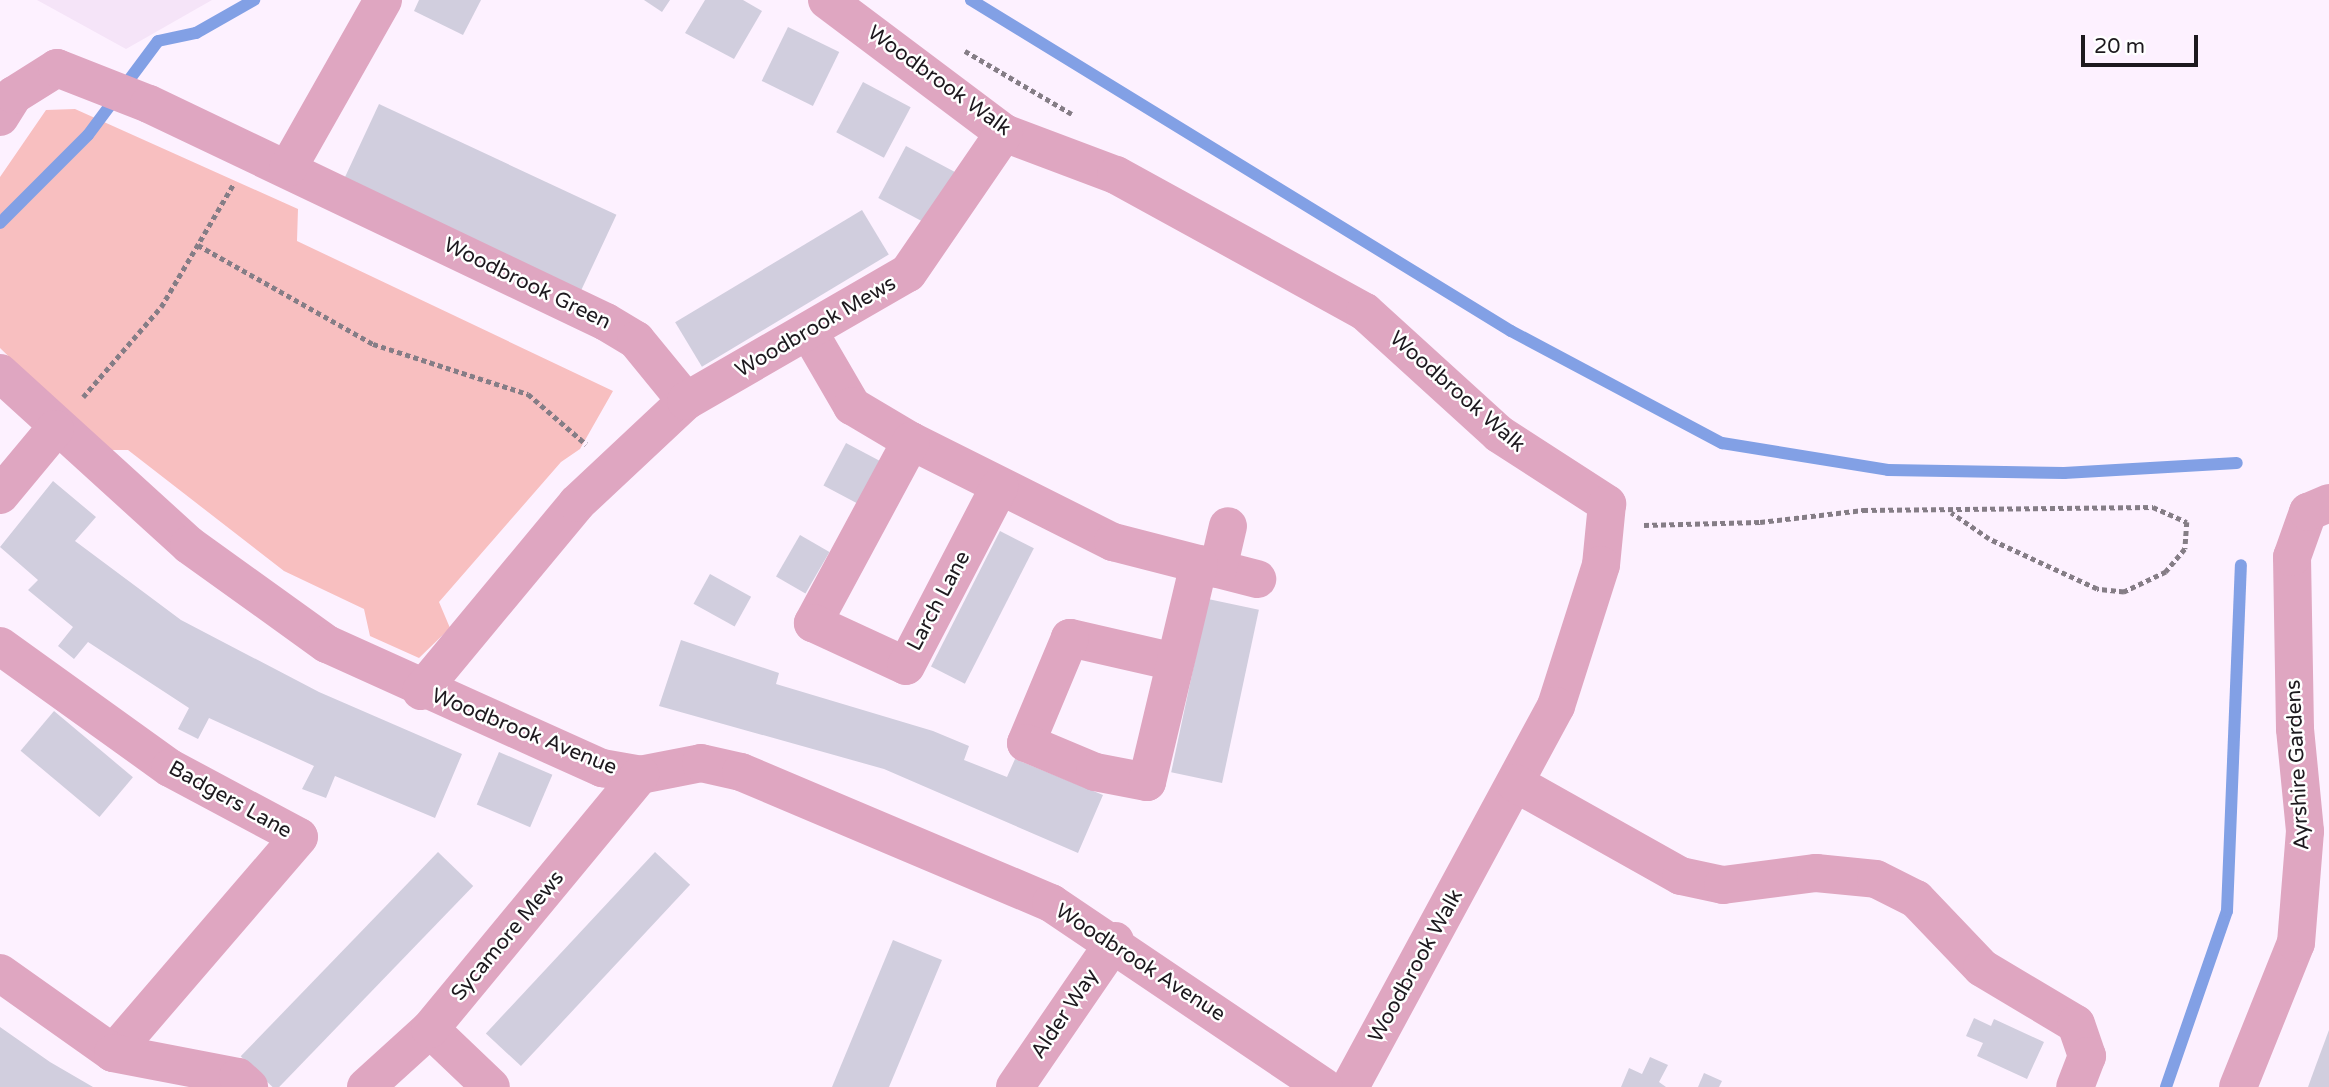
<!DOCTYPE html>
<html>
<head>
<meta charset="utf-8">
<style>
	body { margin:0 }
	#map { position:relative; width:2329px; height:1087px; overflow:hidden; background:#fdf1ff; font-family:"Varela Round",sans-serif }
	div>[style] { position:absolute }
	.built>* { inset:0; background:#f5e4f8 }
	.green>* { inset:0; background:#f8bfc0 }
	.stream>* { height:12px; margin:-6px; padding:0 6px; transform-origin:6px; border-radius:6px; background:#82a0e5 }
	.building>* { inset:0; background:#d1cede; transform-origin:0 0 }
	.path>* { height:4.5px; margin-top:-2.25px; transform-origin:0; background:repeating-linear-gradient(90deg,#857d86 0 5px,transparent 0 8.5px) }
	.minor>* { height:38px; margin:-19px; padding:0 19px; transform-origin:19px; border-radius:19px; background:#dfa6c1 }
	span { translate:-50% -50%; white-space:nowrap; text-align:center; line-height:1.15; -webkit-text-stroke:5px #fff; paint-order:stroke }
	.street-label { font-size:21px; color:#1d191e }
	.scale { position:absolute; left:2081px; top:35px; width:117px; height:32px; box-sizing:border-box; border:4px solid #1d191e; border-top:0; padding-left:9px; font-size:21px; line-height:24px; white-space:nowrap; color:#1d191e; -webkit-text-stroke:5px #fff; paint-order:stroke }
</style>
</head>
<body>
<div id="map">
	<div class="built">
		<i style="clip-path:polygon(37px 0,212px 0,126px 49px)"></i>
	</div>
	<div class="green">
		<i style="clip-path:polygon(75px 109px,298px 209px,297px 241px,613px 391px,580px 449px,561px 462px,439px 602px,450px 628px,419px 658px,370px 636px,364px 609px,284px 571px,128px 450px,105px 450px,0 348px,0 177px,46px 110px)"></i>
	</div>
	<div class="stream">
		<i style="left:971px;top:0;width:633px;rotate:31.51deg"></i>
		<i style="left:1511px;top:331px;width:239px;rotate:28deg"></i>
		<i style="left:1722px;top:443px;width:168px;rotate:9.2deg"></i>
		<i style="left:1888px;top:470px;width:176px;rotate:1deg"></i>
		<i style="left:2064px;top:473px;width:173px;rotate:-3.3deg"></i>
		<i style="left:0;top:223px;width:124px;rotate:-45deg"></i>
		<i style="left:88px;top:135px;width:117px;rotate:-53.3deg"></i>
		<i style="left:158px;top:41px;width:39px;rotate:-12deg"></i>
		<i style="left:196px;top:33px;width:67px;rotate:-29.6deg"></i>
		<i style="left:2166px;top:1087px;width:186px;rotate:-70.9deg"></i>
		<i style="left:2227px;top:911px;width:346px;rotate:-87.7deg"></i>
	</div>
	<div class="building">
		<i style="clip-path:polygon(419px 0,481px 0,463px 35px,414px 11px)"></i>
		<i style="clip-path:polygon(644px 0,670px 0,662px 12px)"></i>
		<i style="clip-path:polygon(705px 0,743px 0,762px 11px,734px 59px,685px 33px)"></i>
		<i style="left:788px;top:27px;width:57px;height:60px;rotate:26deg"></i>
		<i style="left:863px;top:82px;width:54px;height:57px;rotate:28deg"></i>
		<i style="left:379px;top:104px;width:262px;height:84px;rotate:25deg"></i>
		<i style="left:906px;top:146px;width:57px;height:59px;rotate:28deg"></i>
		<i style="left:862px;top:210px;width:52px;height:218px;rotate:59deg"></i>
		<i style="left:846px;top:443px;width:38px;height:48px;rotate:28deg"></i>
		<i style="clip-path:polygon(53px 481px,96px 517px,75px 541px,181px 620px,319px 692px,462px 754px,435px 818px,335px 776px,326px 798px,302px 789px,314px 766px,209px 718px,198px 739px,178px 729px,189px 708px,88px 642px,74px 659px,58px 646px,73px 627px,28px 590px,38px 580px,0 547px)"></i>
		<i style="left:1000px;top:531px;width:38px;height:152px;rotate:27deg"></i>
		<i style="left:800px;top:535px;width:34px;height:48px;rotate:30deg"></i>
		<i style="left:710px;top:574px;width:47px;height:34px;rotate:29deg"></i>
		<i style="left:1208px;top:599px;width:52px;height:177px;rotate:12deg"></i>
		<i style="clip-path:polygon(681px 640px,779px 673px,776px 684px,933px 731px,969px 746px,964px 760px,1007px 777px,1015px 759px,1103px 795px,1078px 853px,884px 769px,659px 706px)"></i>
		<i style="left:54px;top:711px;width:103px;height:52px;rotate:40deg"></i>
		<i style="left:499px;top:752px;width:58px;height:57px;rotate:23deg"></i>
		<i style="left:438px;top:852px;width:49px;height:284px;rotate:44deg"></i>
		<i style="left:655px;top:852px;width:48px;height:248px;rotate:43deg"></i>
		<i style="clip-path:polygon(893px 940px,942px 960px,902px 1056px,889px 1087px,832px 1087px)"></i>
		<i style="clip-path:polygon(1974px 1018px,1991px 1026px,1994px 1019px,2044px 1042px,2027px 1079px,1977px 1056px,1983px 1043px,1966px 1036px)"></i>
		<i style="clip-path:polygon(0 1027px,50px 1062px,93px 1087px,0 1087px)"></i>
		<i style="clip-path:polygon(2329px 1030px,2329px 1087px,2308px 1087px,2316px 1065px)"></i>
		<i style="clip-path:polygon(1650px 1057px,1668px 1065px,1659px 1082px,1666px 1087px,1621px 1087px,1629px 1068px,1642px 1074px)"></i>
		<i style="clip-path:polygon(1704px 1073px,1722px 1081px,1719px 1087px,1698px 1087px)"></i>
	</div>
	<div class="path">
		<i style="left:965px;top:51px;width:124px;rotate:30.5deg"></i>
		<i style="left:198px;top:245px;width:201px;rotate:29.5deg"></i>
		<i style="left:373px;top:344px;width:163px;rotate:17.9deg"></i>
		<i style="left:528px;top:394px;width:77px;rotate:40.8deg"></i>
		<i style="left:83px;top:397px;width:119px;rotate:-49.1deg"></i>
		<i style="left:161px;top:307px;width:142px;rotate:-59.5deg"></i>
		<i style="left:1644px;top:525px;width:116px;rotate:-1.5deg"></i>
		<i style="left:1760px;top:522px;width:104px;rotate:-6.6deg"></i>
		<i style="left:1863px;top:510px;width:290px;rotate:-0.6deg"></i>
		<i style="left:2153px;top:507px;width:37px;rotate:24deg"></i>
		<i style="left:2187px;top:522px;width:27px;rotate:94deg"></i>
		<i style="left:2185px;top:549px;width:30px;rotate:130deg"></i>
		<i style="left:2166px;top:572px;width:47px;rotate:154.5deg"></i>
		<i style="left:2124px;top:592px;width:27px;rotate:-174deg"></i>
		<i style="left:2097px;top:589px;width:119px;rotate:-155.2deg"></i>
		<i style="left:1989px;top:539px;width:46px;rotate:-145.6deg"></i>
	</div>
	<div class="minor">
		<i style="left:827px;top:0;width:221px;rotate:36.9deg"></i>
		<i style="left:1004px;top:133px;width:120px;rotate:20.6deg"></i>
		<i style="left:1116px;top:175px;width:284px;rotate:28.8deg"></i>
		<i style="left:1365px;top:312px;width:181px;rotate:42.3deg"></i>
		<i style="left:1499px;top:434px;width:129px;rotate:32.9deg"></i>
		<i style="left:1607px;top:504px;width:61px;rotate:95.6deg"></i>
		<i style="left:1601px;top:565px;width:148px;rotate:107.7deg"></i>
		<i style="left:1556px;top:706px;width:433px;rotate:118.4deg"></i>
		<i style="left:0;top:117px;width:26px;rotate:-58deg"></i>
		<i style="left:14px;top:95px;width:51px;rotate:-32.1deg"></i>
		<i style="left:57px;top:68px;width:99px;rotate:21.4deg"></i>
		<i style="left:149px;top:104px;width:506px;rotate:25.5deg"></i>
		<i style="left:606px;top:322px;width:35px;rotate:31deg"></i>
		<i style="left:636px;top:340px;width:79px;rotate:50.7deg"></i>
		<i style="left:288px;top:168px;width:193px;rotate:-60.5deg"></i>
		<i style="left:809px;top:332px;width:86px;rotate:59.8deg"></i>
		<i style="left:852px;top:406px;width:69px;rotate:30.7deg"></i>
		<i style="left:911px;top:441px;width:226px;rotate:26.6deg"></i>
		<i style="left:1113px;top:542px;width:149px;rotate:14.4deg"></i>
		<i style="left:0;top:373px;width:256px;rotate:42.3deg"></i>
		<i style="left:189px;top:545px;width:170px;rotate:35.7deg"></i>
		<i style="left:327px;top:644px;width:302px;rotate:24.3deg"></i>
		<i style="left:602px;top:768px;width:39px;rotate:10deg"></i>
		<i style="left:640px;top:775px;width:62px;rotate:-11.1deg"></i>
		<i style="left:701px;top:763px;width:41px;rotate:12.7deg"></i>
		<i style="left:741px;top:772px;width:337px;rotate:22.9deg"></i>
		<i style="left:1051px;top:903px;width:329px;rotate:34deg"></i>
		<i style="left:911px;top:441px;width:207px;rotate:118.3deg"></i>
		<i style="left:813px;top:623px;width:102px;rotate:24.8deg"></i>
		<i style="left:906px;top:666px;width:202px;rotate:-62.5deg"></i>
		<i style="left:0;top:495px;width:86px;rotate:-50.2deg"></i>
		<i style="left:1218px;top:569px;width:44px;rotate:-76.9deg"></i>
		<i style="left:0;top:646px;width:209px;rotate:35.7deg"></i>
		<i style="left:170px;top:768px;width:146px;rotate:28.1deg"></i>
		<i style="left:299px;top:837px;width:285px;rotate:130.7deg"></i>
		<i style="left:1175px;top:662px;width:108px;rotate:-167.1deg"></i>
		<i style="left:1070px;top:638px;width:114px;rotate:112.7deg"></i>
		<i style="left:1026px;top:743px;width:75px;rotate:22.8deg"></i>
		<i style="left:1095px;top:772px;width:53px;rotate:10.9deg"></i>
		<i style="left:1147px;top:782px;width:224px;rotate:-76.6deg"></i>
		<i style="left:421px;top:691px;width:244px;rotate:-50.3deg"></i>
		<i style="left:577px;top:503px;width:149px;rotate:-43.1deg"></i>
		<i style="left:686px;top:401px;width:256px;rotate:-30deg"></i>
		<i style="left:908px;top:273px;width:170px;rotate:-55.6deg"></i>
		<i style="left:1515px;top:783px;width:190px;rotate:29.3deg"></i>
		<i style="left:1681px;top:876px;width:43px;rotate:12.1deg"></i>
		<i style="left:1723px;top:885px;width:94px;rotate:-7.4deg"></i>
		<i style="left:1816px;top:873px;width:60px;rotate:5.7deg"></i>
		<i style="left:1876px;top:879px;width:45px;rotate:26.6deg"></i>
		<i style="left:1916px;top:899px;width:95px;rotate:46.3deg"></i>
		<i style="left:1982px;top:968px;width:109px;rotate:30.8deg"></i>
		<i style="left:2076px;top:1024px;width:34px;rotate:71deg"></i>
		<i style="left:2087px;top:1056px;width:33px;rotate:111deg"></i>
		<i style="left:0;top:973px;width:138px;rotate:35.3deg"></i>
		<i style="left:113px;top:1053px;width:127px;rotate:10.9deg"></i>
		<i style="left:238px;top:1077px;width:15px;rotate:42deg"></i>
		<i style="left:430px;top:1029px;width:84px;rotate:43.6deg"></i>
		<i style="left:366px;top:1087px;width:86px;rotate:-42.2deg"></i>
		<i style="left:430px;top:1029px;width:330px;rotate:-50.4deg"></i>
		<i style="left:1015px;top:1087px;width:177px;rotate:-55.6deg"></i>
		<i style="left:2238px;top:1087px;width:155px;rotate:-68.1deg"></i>
		<i style="left:2296px;top:943px;width:112px;rotate:-85.4deg"></i>
		<i style="left:2305px;top:831px;width:102px;rotate:-95.6deg"></i>
		<i style="left:2295px;top:729px;width:172px;rotate:-91deg"></i>
		<i style="left:2292px;top:557px;width:48px;rotate:-70.4deg"></i>
		<i style="left:2308px;top:512px;width:23px;rotate:-23deg"></i>
	</div>
	<div class="street-label">
		<span style="left:939px;top:81px;rotate:36deg">Woodbrook Walk</span>
		<span style="left:527px;top:284px;rotate:26deg">Woodbrook Green</span>
		<span style="left:816px;top:327px;rotate:-30deg">Woodbrook Mews</span>
		<span style="left:1457px;top:392px;rotate:41deg">Woodbrook Walk</span>
		<span style="left:939px;top:601px;rotate:-62deg">Larch Lane</span>
		<span style="left:524px;top:732px;rotate:22deg">Woodbrook Avenue</span>
		<span style="left:2298px;top:765px;rotate:-93deg">Ayrshire Gardens</span>
		<span style="left:230px;top:800px;rotate:29deg">Badgers Lane</span>
		<span style="left:508px;top:936px;rotate:-50deg">Sycamore Mews</span>
		<span style="left:1140px;top:963px;rotate:33deg">Woodbrook Avenue</span>
		<span style="left:1416px;top:966px;rotate:-61deg">Woodbrook Walk</span>
		<span style="left:1065px;top:1014px;rotate:-56deg">Alder Way</span>
	</div>
	<div class="scale">20 m</div>
</div>
</body>
</html>
